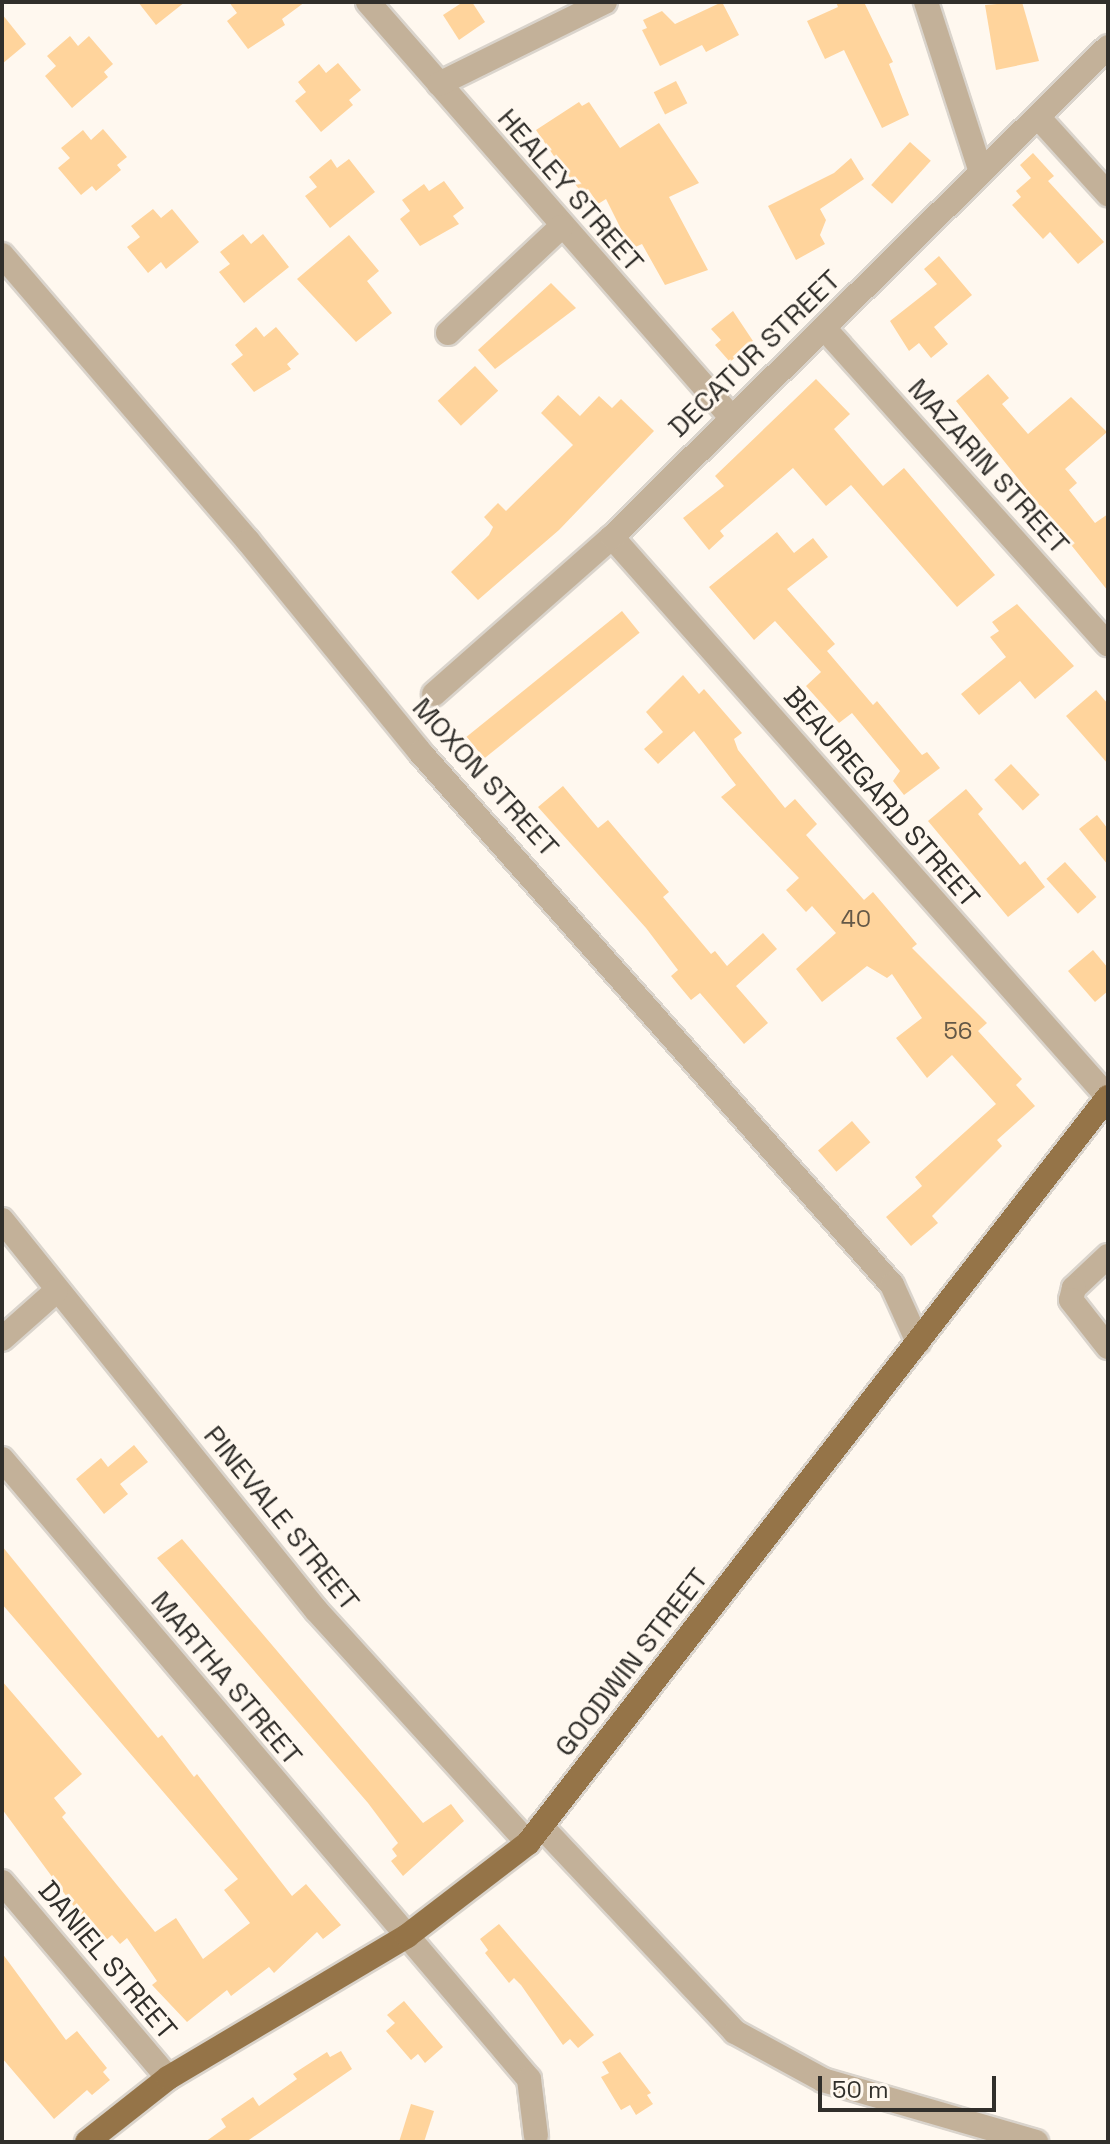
<!DOCTYPE html>
<html>
<head>
<meta charset="utf-8">
<style>
	body { margin:0 }
	#map { position:relative; width:1110px; height:2144px; overflow:hidden; background:#fff8ef; font-family:"Space Grotesk",sans-serif }
	div>[style] { position:absolute }
	.building>* { inset:0; background:#ffd49c; transform-origin:0 0 }
	.roads { filter:drop-shadow(2px 0 #dad4cc) drop-shadow(-2px 0 #dad4cc) drop-shadow(0 2px #dad4cc) drop-shadow(0 -2px #dad4cc) }
	.minor>* { height:24px; margin:-12px; padding:0 12px; transform-origin:12px; border-radius:12px; background:#c3b199 }
	.major>* { height:24px; margin:-12px; padding:0 12px; transform-origin:12px; border-radius:12px; background:#957448 }
	span { translate:-50% -50%; white-space:nowrap; text-align:center; line-height:1.15; -webkit-text-stroke:6px #fff8ef; paint-order:stroke }
	.number-label { font-size:24px; color:#645847 }
	.number-label span { -webkit-text-stroke-width:0 }
	.street-label { font-size:28px; color:#312f2b }
	.frame { position:absolute; inset:0; border:4px solid #312f2b; pointer-events:none }
	.scale { position:absolute; left:818px; top:2076px; width:178px; height:36px; box-sizing:border-box; border:4px solid #312f2b; border-top:0; padding-left:10px; font-size:24px; line-height:28px; white-space:nowrap; color:#312f2b; -webkit-text-stroke:6px #fff8ef; paint-order:stroke }
</style>
</head>
<body>
<div id="map">
	<div class="building">
		<i style="clip-path:polygon(138px 2px,185px 2px,156px 25px)"></i>
		<i style="clip-path:polygon(229px 2px,305px 2px,282px 19px,285px 25px,248px 49px,227px 21px,237px 13px)"></i>
		<i style="clip-path:polygon(463px 2px,472px 2px,485px 22px,459px 40px,443px 15px)"></i>
		<i style="clip-path:polygon(722px 2px,739px 35px,706px 52px,702px 45px,660px 66px,642px 30px,647px 28px,643px 20px,662px 11px,675px 24px)"></i>
		<i style="clip-path:polygon(836px 2px,864px 2px,893px 62px,889px 64px,909px 115px,882px 128px,844px 50px,825px 59px,807px 21px,838px 7px)"></i>
		<i style="clip-path:polygon(1022px 2px,1039px 61px,996px 70px,985px 5px)"></i>
		<i style="clip-path:polygon(2px 14px,26px 44px,2px 64px)"></i>
		<i style="clip-path:polygon(70px 36px,78px 46px,89px 36px,113px 64px,104px 72px,108px 77px,72px 108px,45px 76px,56px 66px,47px 56px)"></i>
		<i style="clip-path:polygon(338px 63px,361px 90px,349px 100px,353px 105px,321px 132px,295px 101px,306px 92px,298px 82px,319px 64px,326px 73px)"></i>
		<i style="left:676px;top:81px;width:25px;height:25px;rotate:63deg"></i>
		<i style="clip-path:polygon(579px 102px,582px 106px,589px 102px,620px 148px,659px 123px,699px 183px,669px 197px,708px 270px,665px 285px,642px 244px,631px 249px,606px 199px,598px 204px,588px 189px,582px 193px,558px 162px,536px 130px)"></i>
		<i style="clip-path:polygon(103px 129px,127px 157px,117px 165px,121px 170px,96px 191px,92px 186px,81px 195px,58px 168px,70px 158px,61px 148px,83px 130px,91px 140px)"></i>
		<i style="left:910px;top:142px;width:28px;height:58px;rotate:42deg"></i>
		<i style="clip-path:polygon(1033px 153px,1054px 176px,1048px 181px,1104px 242px,1078px 264px,1050px 232px,1043px 239px,1012px 205px,1021px 197px,1016px 191px,1031px 178px,1020px 165px)"></i>
		<i style="clip-path:polygon(851px 158px,864px 179px,820px 209px,826px 220px,820px 235px,825px 244px,796px 260px,768px 206px,834px 173px)"></i>
		<i style="clip-path:polygon(331px 159px,337px 168px,349px 159px,375px 192px,330px 228px,305px 196px,317px 187px,309px 177px)"></i>
		<i style="clip-path:polygon(444px 181px,464px 208px,453px 216px,459px 224px,420px 246px,400px 219px,410px 211px,402px 200px,424px 184px,429px 191px)"></i>
		<i style="clip-path:polygon(153px 209px,161px 218px,172px 209px,199px 242px,166px 269px,161px 262px,148px 273px,127px 247px,140px 237px,131px 226px)"></i>
		<i style="clip-path:polygon(243px 234px,251px 244px,263px 234px,289px 267px,244px 303px,219px 272px,230px 264px,220px 252px)"></i>
		<i style="clip-path:polygon(349px 235px,379px 271px,367px 281px,392px 313px,356px 342px,297px 279px)"></i>
		<i style="clip-path:polygon(939px 256px,972px 295px,934px 327px,948px 344px,931px 358px,919px 343px,909px 351px,890px 321px,937px 284px,924px 269px)"></i>
		<i style="clip-path:polygon(551px 283px,576px 308px,495px 369px,478px 350px)"></i>
		<i style="clip-path:polygon(733px 311px,753px 341px,730px 362px,715px 345px,721px 340px,711px 329px)"></i>
		<i style="clip-path:polygon(256px 327px,264px 337px,276px 327px,299px 354px,287px 364px,291px 369px,254px 392px,231px 364px,243px 355px,235px 345px)"></i>
		<i style="left:475px;top:366px;width:34px;height:51px;rotate:47deg"></i>
		<i style="clip-path:polygon(988px 374px,1009px 398px,1002px 404px,1028px 434px,1071px 397px,1107px 432px,1065px 469px,1077px 483px,1069px 490px,1095px 523px,1108px 514px,1108px 591px,956px 401px)"></i>
		<i style="clip-path:polygon(816px 379px,850px 414px,834px 429px,883px 486px,904px 468px,995px 575px,957px 607px,851px 485px,826px 506px,793px 468px,720px 531px,724px 536px,709px 550px,683px 518px,724px 486px,715px 476px)"></i>
		<i style="clip-path:polygon(558px 395px,580px 416px,599px 396px,612px 408px,621px 399px,654px 431px,559px 530px,478px 600px,451px 572px,489px 535px,493px 527px,484px 517px,498px 503px,506px 511px,573px 445px,541px 413px)"></i>
		<i style="clip-path:polygon(777px 532px,794px 553px,813px 538px,828px 557px,787px 589px,835px 644px,827px 651px,873px 705px,877px 701px,922px 755px,927px 752px,940px 768px,904px 795px,893px 781px,900px 771px,852px 713px,839px 723px,806px 686px,821px 672px,775px 621px,754px 640px,709px 587px)"></i>
		<i style="clip-path:polygon(1017px 604px,1074px 666px,1035px 699px,1020px 681px,979px 715px,961px 694px,1006px 657px,990px 637px,999px 631px,992px 622px)"></i>
		<i style="left:622px;top:611px;width:28px;height:200px;rotate:51deg"></i>
		<i style="clip-path:polygon(683px 675px,699px 694px,704px 689px,742px 733px,734px 739px,738px 750px,785px 808px,795px 799px,817px 824px,806px 835px,864px 900px,873px 892px,917px 944px,912px 948px,987px 1023px,978px 1031px,1022px 1079px,1016px 1085px,1035px 1106px,997px 1140px,1002px 1146px,932px 1216px,938px 1223px,911px 1246px,886px 1217px,922px 1186px,915px 1177px,996px 1104px,952px 1055px,927px 1078px,896px 1038px,922px 1018px,892px 974px,887px 978px,867px 966px,822px 1002px,796px 969px,836px 933px,812px 906px,806px 912px,786px 890px,799px 878px,721px 797px,736px 785px,694px 731px,658px 764px,644px 749px,663px 732px,646px 712px)"></i>
		<i style="clip-path:polygon(1096px 690px,1108px 704px,1108px 764px,1066px 716px)"></i>
		<i style="left:1011px;top:764px;width:42px;height:23px;rotate:47deg"></i>
		<i style="clip-path:polygon(563px 786px,598px 828px,608px 820px,669px 892px,663px 897px,711px 954px,715px 951px,727px 966px,763px 933px,777px 949px,736px 986px,768px 1023px,744px 1044px,700px 993px,691px 1000px,671px 976px,678px 970px,646px 928px,538px 807px)"></i>
		<i style="clip-path:polygon(966px 789px,983px 809px,978px 814px,1020px 865px,1025px 861px,1045px 887px,1008px 917px,928px 821px)"></i>
		<i style="clip-path:polygon(1097px 815px,1108px 829px,1108px 865px,1079px 829px)"></i>
		<i style="left:1065px;top:862px;width:47px;height:25px;rotate:48deg"></i>
		<i style="clip-path:polygon(1093px 950px,1108px 968px,1108px 991px,1095px 1002px,1068px 971px)"></i>
		<i style="left:852px;top:1121px;width:28px;height:45px;rotate:49deg"></i>
		<i style="clip-path:polygon(134px 1445px,148px 1462px,120px 1484px,128px 1494px,104px 1514px,76px 1479px,101px 1458px,108px 1467px)"></i>
		<i style="clip-path:polygon(182px 1539px,423px 1823px,451px 1804px,464px 1821px,403px 1876px,391px 1861px,397px 1856px,392px 1849px,398px 1843px,368px 1803px,157px 1558px)"></i>
		<i style="clip-path:polygon(2px 1546px,158px 1738px,162px 1735px,194px 1777px,197px 1774px,292px 1896px,306px 1884px,341px 1925px,323px 1939px,317px 1932px,274px 1973px,269px 1967px,231px 1996px,227px 1990px,187px 2022px,152px 1985px,157px 1981px,127px 1938px,120px 1944px,112px 1935px,104px 1942px,81px 1916px,2px 1809px,2px 1681px,82px 1774px,54px 1798px,66px 1813px,62px 1817px,155px 1932px,176px 1918px,203px 1959px,250px 1923px,224px 1890px,238px 1879px,2px 1604px)"></i>
		<i style="clip-path:polygon(499px 1924px,594px 2035px,578px 2048px,570px 2039px,563px 2045px,521px 1985px,514px 1978px,509px 1983px,485px 1953px,488px 1950px,480px 1939px)"></i>
		<i style="clip-path:polygon(2px 1953px,66px 2040px,77px 2031px,107px 2068px,103px 2072px,110px 2080px,92px 2095px,87px 2090px,54px 2119px,2px 2058px)"></i>
		<i style="clip-path:polygon(404px 2001px,443px 2047px,425px 2063px,418px 2054px,411px 2060px,386px 2031px,395px 2023px,387px 2015px)"></i>
		<i style="clip-path:polygon(341px 2051px,352px 2069px,246px 2142px,205px 2142px,226px 2127px,221px 2119px,253px 2097px,259px 2106px,297px 2079px,293px 2074px,327px 2052px,330px 2057px)"></i>
		<i style="clip-path:polygon(620px 2052px,651px 2093px,647px 2095px,653px 2104px,636px 2115px,630px 2105px,621px 2110px,601px 2077px,609px 2073px,602px 2062px)"></i>
		<i style="clip-path:polygon(411px 2104px,434px 2111px,424px 2142px,399px 2142px)"></i>
	</div>
	<div class="roads">
		<div class="minor">
			<i style="left:368px;top:2px;width:550px;rotate:48.83deg"></i>
			<i style="left:926px;top:2px;width:176px;rotate:72.1deg"></i>
			<i style="left:439px;top:84px;width:185px;rotate:-26.3deg"></i>
			<i style="left:1039px;top:118px;width:103px;rotate:47.8deg"></i>
			<i style="left:2px;top:255px;width:377px;rotate:49.3deg"></i>
			<i style="left:248px;top:541px;width:272px;rotate:50.8deg"></i>
			<i style="left:420px;top:752px;width:712px;rotate:48.47deg"></i>
			<i style="left:892px;top:1285px;width:63px;rotate:65.5deg"></i>
			<i style="left:824px;top:328px;width:425px;rotate:48.1deg"></i>
			<i style="left:448px;top:333px;width:155px;rotate:-43.2deg"></i>
			<i style="left:612px;top:537px;width:748px;rotate:48.47deg"></i>
			<i style="left:434px;top:694px;width:237px;rotate:-41.4deg"></i>
			<i style="left:612px;top:537px;width:697px;rotate:-44.65deg"></i>
			<i style="left:2px;top:1220px;width:501px;rotate:51.16deg"></i>
			<i style="left:316px;top:1610px;width:315px;rotate:47.7deg"></i>
			<i style="left:1108px;top:1256px;width:47px;rotate:136.7deg"></i>
			<i style="left:1074px;top:1288px;width:12px;rotate:104deg"></i>
			<i style="left:1071px;top:1300px;width:60px;rotate:51.8deg"></i>
			<i style="left:2px;top:1339px;width:72px;rotate:-41.6deg"></i>
			<i style="left:2px;top:1459px;width:814px;rotate:49.64deg"></i>
			<i style="left:529px;top:2079px;width:57px;rotate:83deg"></i>
			<i style="left:541px;top:1826px;width:283px;rotate:46.7deg"></i>
			<i style="left:735px;top:2032px;width:100px;rotate:28.6deg"></i>
			<i style="left:823px;top:2080px;width:222px;rotate:16.2deg"></i>
			<i style="left:2px;top:1882px;width:257px;rotate:49.7deg"></i>
		</div>
		<div class="major">
			<i style="left:87px;top:2142px;width:103px;rotate:-38.3deg"></i>
			<i style="left:168px;top:2078px;width:278px;rotate:-30.7deg"></i>
			<i style="left:407px;top:1936px;width:153px;rotate:-37.5deg"></i>
			<i style="left:528px;top:1843px;width:945px;rotate:-52.14deg"></i>
		</div>
	</div>
	<div class="number-label">
		<span style="left:856px;top:919px">40</span>
		<span style="left:958px;top:1031px">56</span>
	</div>
	<div class="street-label">
		<span style="left:571px;top:190px;rotate:49deg">HEALEY STREET</span>
		<span style="left:754px;top:353px;rotate:-44deg">DECATUR STREET</span>
		<span style="left:989px;top:466px;rotate:48deg">MAZARIN STREET</span>
		<span style="left:486px;top:777px;rotate:48deg">MOXON STREET</span>
		<span style="left:882px;top:797px;rotate:49deg">BEAUREGARD STREET</span>
		<span style="left:282px;top:1518px;rotate:51deg">PINEVALE STREET</span>
		<span style="left:631px;top:1662px;rotate:-52deg">GOODWIN STREET</span>
		<span style="left:227px;top:1678px;rotate:50deg">MARTHA STREET</span>
		<span style="left:108px;top:1960px;rotate:50deg">DANIEL STREET</span>
	</div>
	<div class="frame"></div>
	<div class="scale">50 m</div>
</div>
</body>
</html>
